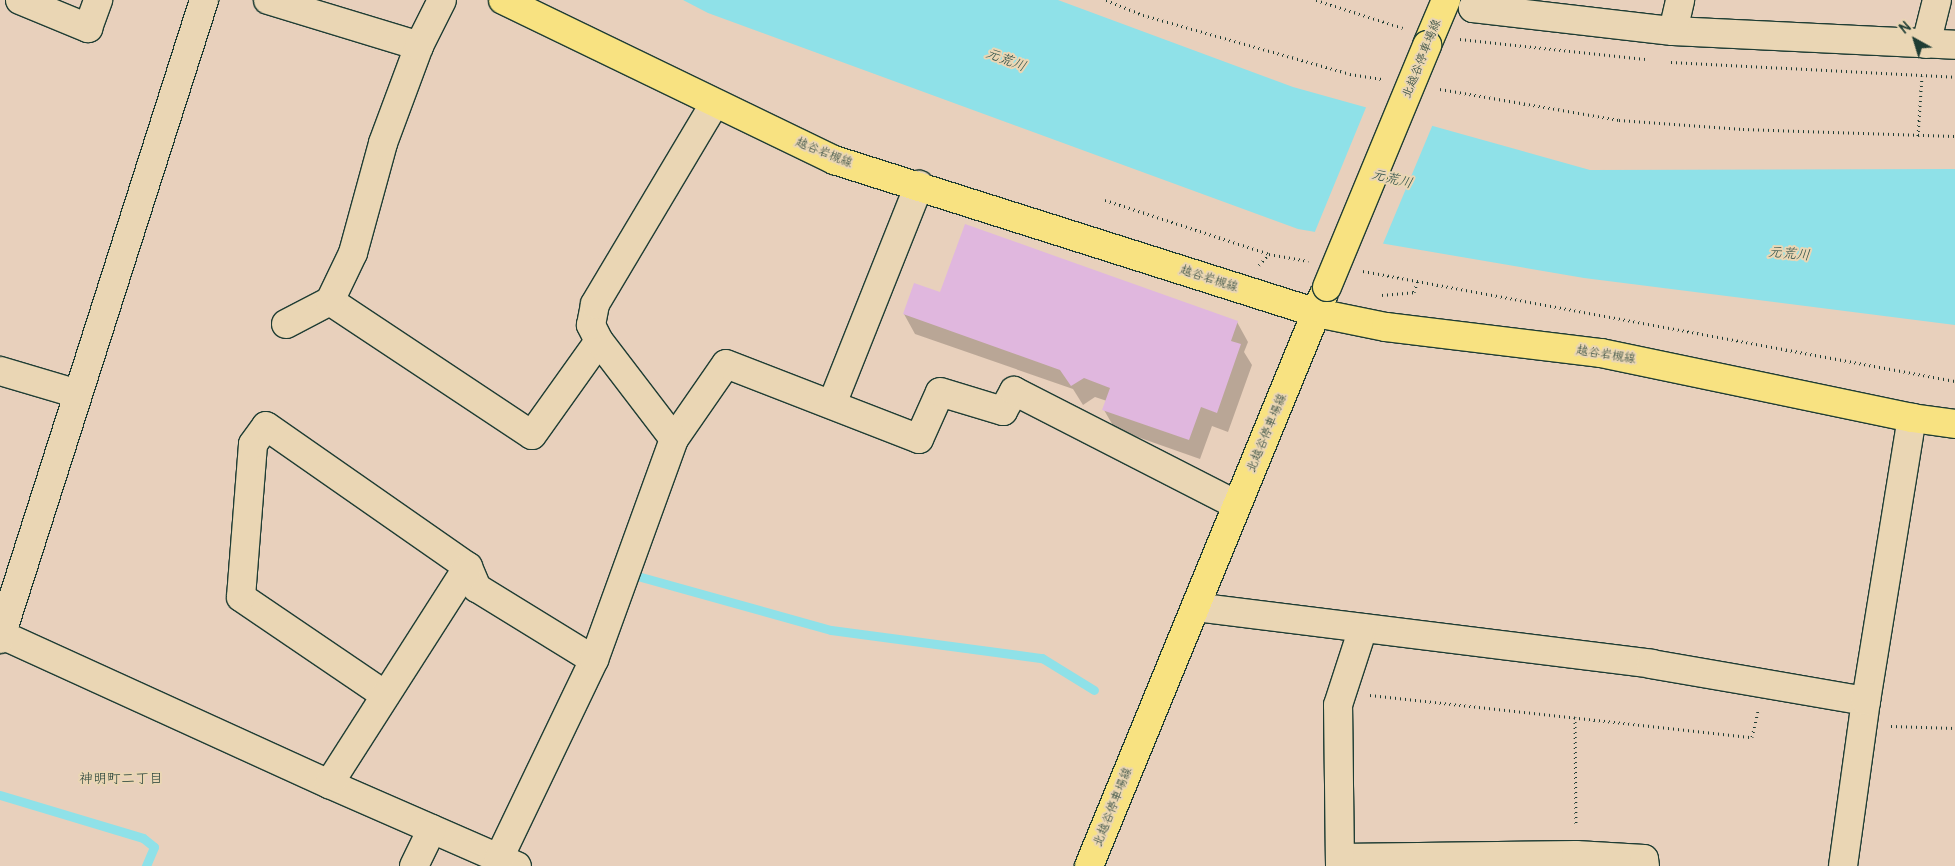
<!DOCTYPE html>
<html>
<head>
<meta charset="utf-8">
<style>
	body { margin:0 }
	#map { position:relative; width:1955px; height:866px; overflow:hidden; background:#e8d0bc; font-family:Pangolin,"Klee One",sans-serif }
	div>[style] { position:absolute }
	.water>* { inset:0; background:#8fe1e8 }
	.pier>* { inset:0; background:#e8d0bc }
	.shadow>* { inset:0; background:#0003 }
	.stream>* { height:9px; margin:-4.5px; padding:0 4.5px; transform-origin:4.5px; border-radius:4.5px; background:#8fe1e8 }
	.building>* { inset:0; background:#e0b7de }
	.path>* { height:3px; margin-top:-1.5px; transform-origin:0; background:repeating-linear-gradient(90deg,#1f3d34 0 1px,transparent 0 5px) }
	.roads { filter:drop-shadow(1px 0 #1f3d34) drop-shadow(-1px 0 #1f3d34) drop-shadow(0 1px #1f3d34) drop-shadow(0 -1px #1f3d34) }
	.minor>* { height:28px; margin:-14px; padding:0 14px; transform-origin:14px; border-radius:14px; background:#ead6b4 }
	.major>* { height:28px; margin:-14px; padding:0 14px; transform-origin:14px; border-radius:14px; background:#f8e281 }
	.bridges { filter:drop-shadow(1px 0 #1f3d34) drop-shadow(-1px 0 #1f3d34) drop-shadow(0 1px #1f3d34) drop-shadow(0 -1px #1f3d34) }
	.major-bridge>* { height:28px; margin:-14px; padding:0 14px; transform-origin:14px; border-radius:14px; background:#f8e281 }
	span { translate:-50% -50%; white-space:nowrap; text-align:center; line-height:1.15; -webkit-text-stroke:4px #ead6b4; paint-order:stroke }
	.street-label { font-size:12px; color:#1f3d34 }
	.water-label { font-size:14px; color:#2a4d46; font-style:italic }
	.neighbourhood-label { font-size:14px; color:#1f3d34 }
	.north { position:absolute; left:1890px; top:15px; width:50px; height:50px; -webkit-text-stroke:4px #ead6b4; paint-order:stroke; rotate:321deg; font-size:14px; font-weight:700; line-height:20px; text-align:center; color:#1f3d34 }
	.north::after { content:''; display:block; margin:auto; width:18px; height:22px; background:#1f3d34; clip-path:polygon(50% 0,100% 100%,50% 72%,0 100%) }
</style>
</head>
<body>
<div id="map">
	<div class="water">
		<i style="clip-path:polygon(683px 0,1058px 0,1293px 87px,1590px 170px,1955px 169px,1955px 325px,1584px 278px,1298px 229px,708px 13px)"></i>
	</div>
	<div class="pier">
		<i style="clip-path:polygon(1367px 105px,1433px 124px,1382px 246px,1314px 234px)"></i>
	</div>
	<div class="shadow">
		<i style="clip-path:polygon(941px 294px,1237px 322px,1248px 342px,1244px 352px,1252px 365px,1228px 432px,1212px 426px,1200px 459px,1115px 429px,1104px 410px,1107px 401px,1095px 397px,1083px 405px,1073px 389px,915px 334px,904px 314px)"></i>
	</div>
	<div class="stream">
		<i style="left:641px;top:577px;width:197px;rotate:15.6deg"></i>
		<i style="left:831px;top:630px;width:213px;rotate:7.6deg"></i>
		<i style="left:1042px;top:658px;width:61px;rotate:31.6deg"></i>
		<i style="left:0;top:795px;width:149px;rotate:16.7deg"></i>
		<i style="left:143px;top:838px;width:14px;rotate:39deg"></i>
		<i style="left:154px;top:847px;width:21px;rotate:113deg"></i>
	</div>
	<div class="building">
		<i style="clip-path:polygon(965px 224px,1238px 321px,1231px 341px,1241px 344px,1217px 413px,1201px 407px,1189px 440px,1102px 410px,1110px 388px,1084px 378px,1071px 386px,1060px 370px,903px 314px,914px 283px,940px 292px)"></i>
	</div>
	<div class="path">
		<i style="left:1106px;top:0;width:40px;rotate:22deg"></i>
		<i style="left:1143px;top:15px;width:215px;rotate:15.9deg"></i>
		<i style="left:1350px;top:74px;width:32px;rotate:9deg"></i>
		<i style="left:1316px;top:0;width:91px;rotate:17.8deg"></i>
		<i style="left:1460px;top:39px;width:186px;rotate:6.2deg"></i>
		<i style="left:1671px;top:62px;width:284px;rotate:3deg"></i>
		<i style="left:1440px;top:89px;width:182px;rotate:9.8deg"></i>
		<i style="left:1619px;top:120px;width:124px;rotate:4.2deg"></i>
		<i style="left:1743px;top:129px;width:212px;rotate:1.9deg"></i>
		<i style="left:1918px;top:136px;width:60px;rotate:-86.2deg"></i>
		<i style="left:1105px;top:200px;width:173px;rotate:18.2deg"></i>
		<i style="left:1269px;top:254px;width:40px;rotate:10deg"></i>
		<i style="left:1259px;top:265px;width:15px;rotate:-48deg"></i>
		<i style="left:1363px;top:271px;width:602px;rotate:10.53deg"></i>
		<i style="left:1382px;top:295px;width:32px;rotate:-5deg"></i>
		<i style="left:1414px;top:292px;width:13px;rotate:-72deg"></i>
		<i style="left:1370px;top:695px;width:384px;rotate:6.3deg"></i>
		<i style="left:1752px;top:737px;width:28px;rotate:-77deg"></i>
		<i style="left:1575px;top:717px;width:109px;rotate:89.5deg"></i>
		<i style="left:1891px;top:726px;width:64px;rotate:1.8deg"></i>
	</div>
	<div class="roads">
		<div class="minor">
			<i style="left:20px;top:0;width:74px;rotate:22.4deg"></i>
			<i style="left:88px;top:28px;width:30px;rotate:-70deg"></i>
			<i style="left:268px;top:0;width:158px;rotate:16.9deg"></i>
			<i style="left:1477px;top:0;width:9px;rotate:117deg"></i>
			<i style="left:1473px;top:8px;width:201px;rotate:6.6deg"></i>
			<i style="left:1673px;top:31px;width:282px;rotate:2.8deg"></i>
			<i style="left:1673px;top:31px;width:32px;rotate:-77deg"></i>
			<i style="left:1926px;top:44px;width:45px;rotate:-76deg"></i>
			<i style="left:330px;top:301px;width:242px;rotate:33.6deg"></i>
			<i style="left:532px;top:435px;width:115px;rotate:-54.5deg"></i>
			<i style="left:286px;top:324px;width:50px;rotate:-27.6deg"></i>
			<i style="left:330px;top:301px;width:53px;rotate:-64.4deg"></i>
			<i style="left:353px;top:253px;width:114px;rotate:-74.7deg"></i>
			<i style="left:383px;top:143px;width:103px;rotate:-69.6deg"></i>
			<i style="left:419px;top:46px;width:51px;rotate:-63.4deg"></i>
			<i style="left:0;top:371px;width:81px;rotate:16.4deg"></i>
			<i style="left:832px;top:404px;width:236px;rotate:-68.3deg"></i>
			<i style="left:674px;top:439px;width:91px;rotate:-55.3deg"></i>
			<i style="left:726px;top:364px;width:207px;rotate:21.2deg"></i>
			<i style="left:919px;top:439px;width:51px;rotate:-65.9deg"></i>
			<i style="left:940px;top:392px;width:66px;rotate:16.8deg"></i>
			<i style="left:1003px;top:411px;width:23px;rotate:-61deg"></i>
			<i style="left:1014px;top:391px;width:250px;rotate:27.1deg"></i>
			<i style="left:1196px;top:607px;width:459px;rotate:7.1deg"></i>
			<i style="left:1651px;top:664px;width:218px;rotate:9.8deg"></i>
			<i style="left:0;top:634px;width:362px;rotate:24.5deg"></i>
			<i style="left:329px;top:784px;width:205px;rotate:23.6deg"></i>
			<i style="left:0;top:639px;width:671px;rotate:-72.29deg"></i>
			<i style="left:385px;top:695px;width:174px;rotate:-145.8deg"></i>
			<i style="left:241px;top:597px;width:153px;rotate:-85.5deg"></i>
			<i style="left:253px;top:444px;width:22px;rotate:-54deg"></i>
			<i style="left:266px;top:426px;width:246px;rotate:34.9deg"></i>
			<i style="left:468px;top:567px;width:23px;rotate:67deg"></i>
			<i style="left:477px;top:588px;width:137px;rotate:31.6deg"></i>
			<i style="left:329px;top:784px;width:258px;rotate:-57.4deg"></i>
			<i style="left:499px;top:858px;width:220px;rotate:-64.4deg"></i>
			<i style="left:594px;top:660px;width:235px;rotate:-70.1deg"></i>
			<i style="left:674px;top:439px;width:123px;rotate:-127.4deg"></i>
			<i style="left:599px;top:341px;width:18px;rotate:-117deg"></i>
			<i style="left:591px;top:325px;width:21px;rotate:-79deg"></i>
			<i style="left:595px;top:304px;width:233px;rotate:-59.2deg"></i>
			<i style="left:1340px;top:858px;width:236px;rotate:-0.7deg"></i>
			<i style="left:1576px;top:855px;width:68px;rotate:3.4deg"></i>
			<i style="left:1644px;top:859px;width:7px;rotate:82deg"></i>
			<i style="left:414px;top:866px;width:41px;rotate:-64.1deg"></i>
			<i style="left:1340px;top:866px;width:161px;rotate:-90.7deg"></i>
			<i style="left:1338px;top:705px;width:81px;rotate:-72deg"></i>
			<i style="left:1843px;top:866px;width:167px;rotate:-82.1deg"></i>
			<i style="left:1866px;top:701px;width:287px;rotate:-80.8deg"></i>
		</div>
		<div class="major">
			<i style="left:503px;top:0;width:368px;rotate:25.8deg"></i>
			<i style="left:834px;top:160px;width:507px;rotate:17.58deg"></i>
			<i style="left:1317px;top:313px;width:70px;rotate:11.5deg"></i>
			<i style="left:1386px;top:327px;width:217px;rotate:6.9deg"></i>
			<i style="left:1601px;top:353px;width:318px;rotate:11.8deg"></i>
			<i style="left:1912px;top:418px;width:43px;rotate:7.9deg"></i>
			<i style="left:1427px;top:45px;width:49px;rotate:-67.1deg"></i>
			<i style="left:1089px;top:866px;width:616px;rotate:-67.68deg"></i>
		</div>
	</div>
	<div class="bridges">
		<div class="major-bridge">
			<i style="left:1327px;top:287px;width:262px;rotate:-67.5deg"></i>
		</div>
	</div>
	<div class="street-label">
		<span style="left:1422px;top:59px;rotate:-68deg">北越谷停車場線</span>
		<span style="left:824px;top:153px;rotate:22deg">越谷岩槻線</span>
		<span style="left:1209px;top:279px;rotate:18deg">越谷岩槻線</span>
		<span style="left:1606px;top:355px;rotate:9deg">越谷岩槻線</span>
		<span style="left:1267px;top:433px;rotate:-67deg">北越谷停車場線</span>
		<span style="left:1113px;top:807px;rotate:-68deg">北越谷停車場線</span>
	</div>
	<div class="water-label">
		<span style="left:1006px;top:60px;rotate:21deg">元荒川</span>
		<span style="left:1392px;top:179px;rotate:14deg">元荒川</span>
		<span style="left:1789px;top:254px;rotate:5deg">元荒川</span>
	</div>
	<div class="neighbourhood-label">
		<span style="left:121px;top:779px">神明町二丁目</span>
	</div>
	<div class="north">N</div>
</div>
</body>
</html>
